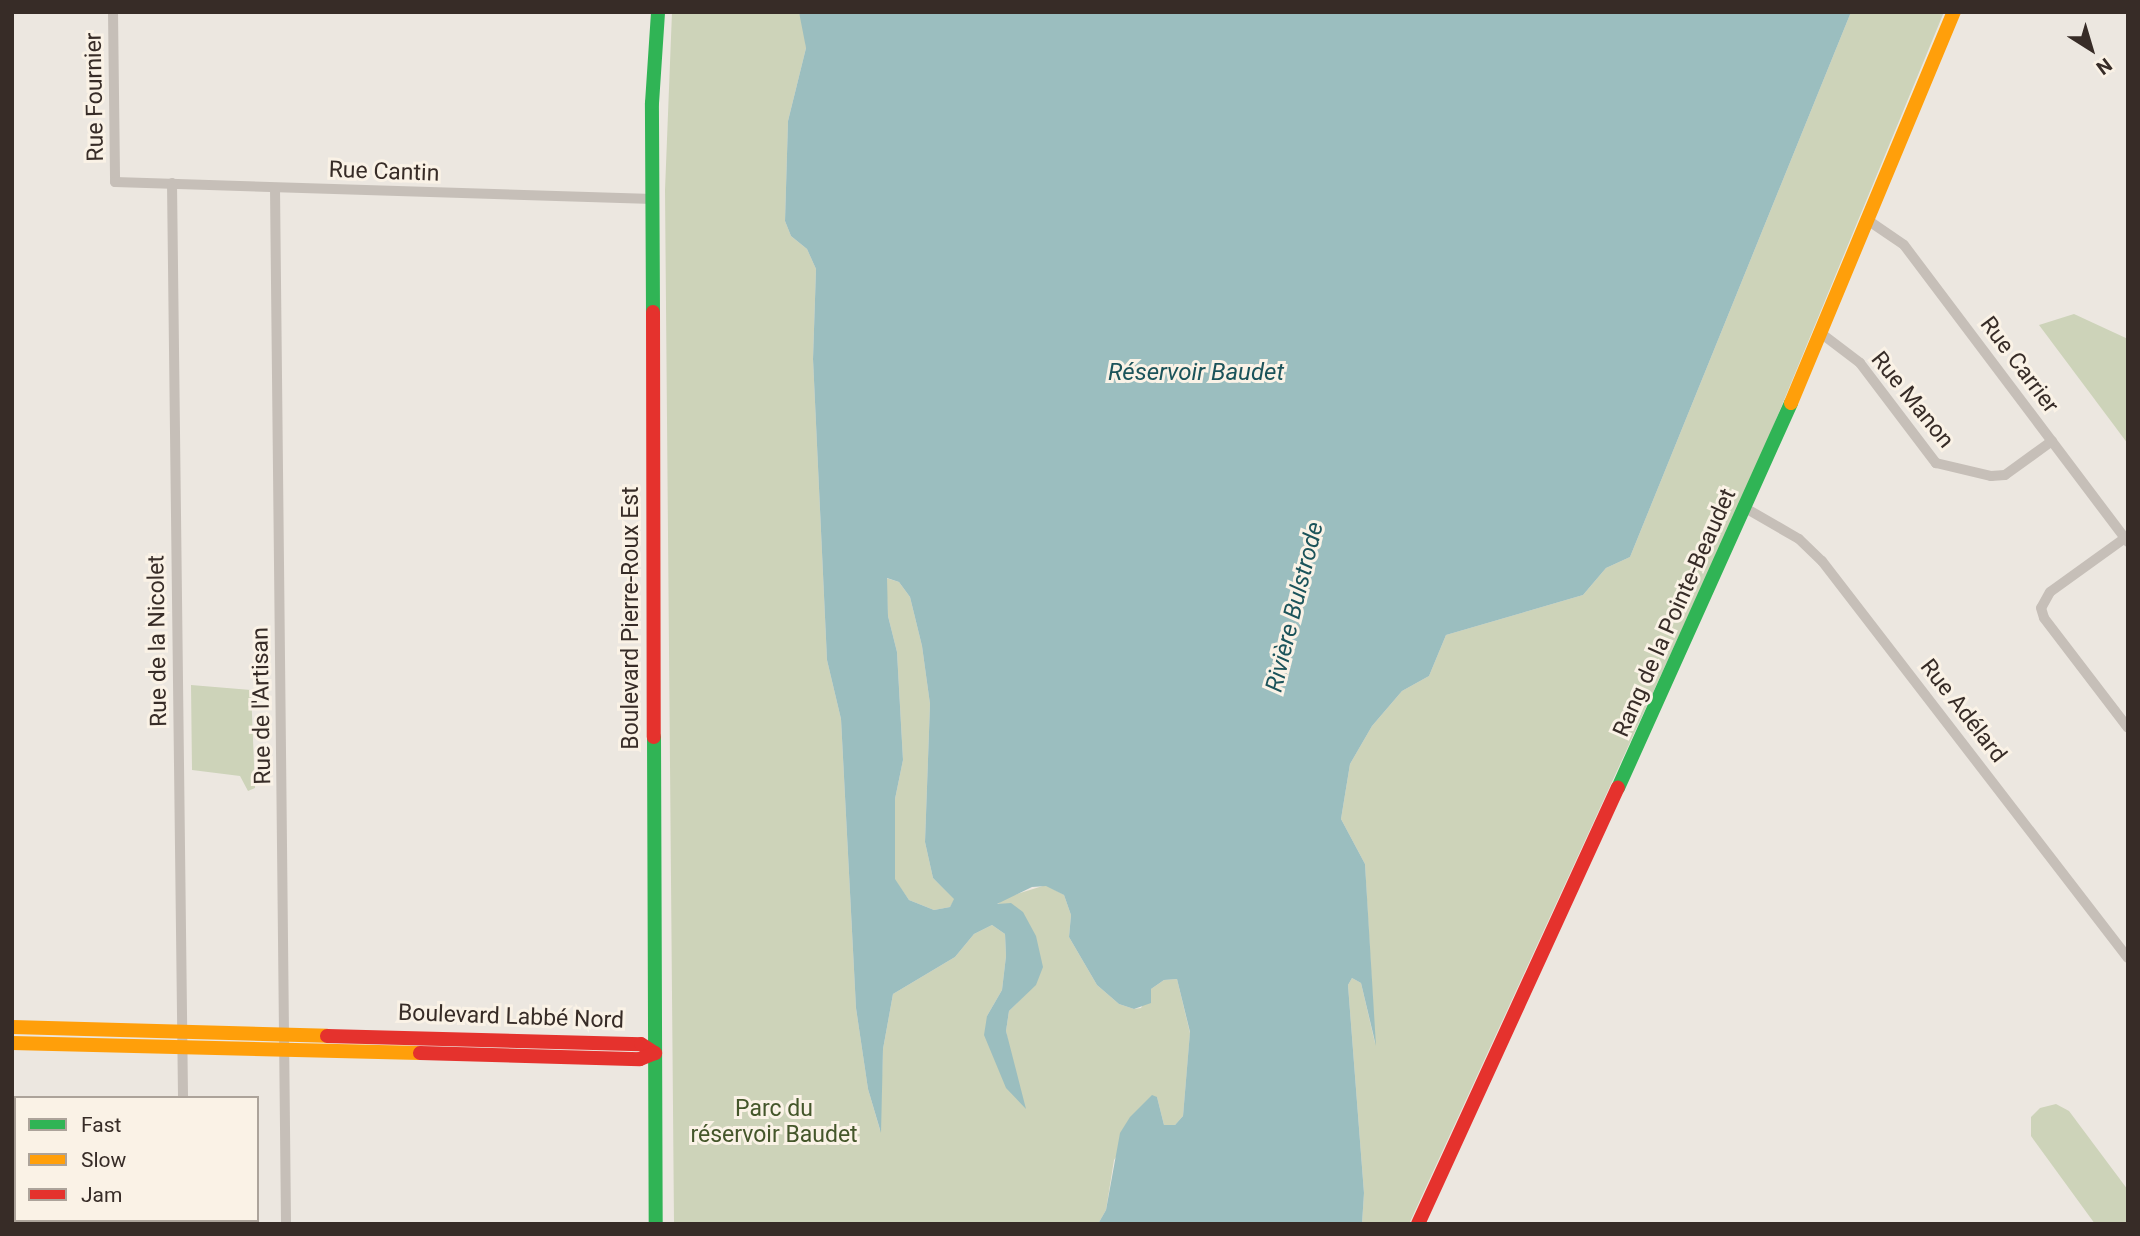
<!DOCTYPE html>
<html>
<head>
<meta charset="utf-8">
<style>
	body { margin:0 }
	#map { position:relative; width:2140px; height:1236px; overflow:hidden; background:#ece7e0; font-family:Roboto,sans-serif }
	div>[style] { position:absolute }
	.green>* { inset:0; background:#cdd3b9 }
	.water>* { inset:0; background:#9bbebf }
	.street>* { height:10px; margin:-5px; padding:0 5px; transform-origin:5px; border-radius:5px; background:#c6bfb8 }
	.fast>* { height:14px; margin:-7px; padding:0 7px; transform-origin:7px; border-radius:7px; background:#30b455 }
	.slow>* { height:14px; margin:-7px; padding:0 7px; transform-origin:7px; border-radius:7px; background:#ff9f0a }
	.jam>* { height:14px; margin:-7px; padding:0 7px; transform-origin:7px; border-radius:7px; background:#e5322d }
	span { translate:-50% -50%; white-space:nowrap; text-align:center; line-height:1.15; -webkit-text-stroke:6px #faf2e6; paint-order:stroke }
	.street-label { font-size:23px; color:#372c27 }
	.park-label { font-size:23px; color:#44562a }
	.water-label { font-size:24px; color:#1b535a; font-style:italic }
	.frame { position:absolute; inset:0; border:14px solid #372c27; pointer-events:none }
	.legend { position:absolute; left:14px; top:1096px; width:245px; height:126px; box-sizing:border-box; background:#faf2e6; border:2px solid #aca39a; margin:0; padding:9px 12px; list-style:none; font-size:21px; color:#372c27 }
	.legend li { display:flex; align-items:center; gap:14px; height:35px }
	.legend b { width:35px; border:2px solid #aca39a }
	.north { position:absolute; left:2056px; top:14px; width:70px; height:70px; -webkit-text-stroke:5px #faf2e6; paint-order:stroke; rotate:143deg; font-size:19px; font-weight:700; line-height:28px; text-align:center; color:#372c27 }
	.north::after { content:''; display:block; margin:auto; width:24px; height:32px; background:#372c27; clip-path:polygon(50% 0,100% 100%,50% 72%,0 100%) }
</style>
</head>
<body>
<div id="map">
	<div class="green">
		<i style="clip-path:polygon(672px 12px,799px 12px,805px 30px,806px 48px,788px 121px,785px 221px,791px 236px,807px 249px,816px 269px,813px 359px,827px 660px,841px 719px,856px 1008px,868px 1089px,880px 1130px,883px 1049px,893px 994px,955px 957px,974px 934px,992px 925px,1005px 934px,1006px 956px,1002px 990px,987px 1016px,1012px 1062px,1006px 1031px,1009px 1011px,1036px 984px,997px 905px,1004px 898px,1046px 885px,1064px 895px,1071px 915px,1069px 937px,1097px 985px,1119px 1004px,1134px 1009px,1141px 1008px,1151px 989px,1164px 980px,1177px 979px,1190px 1033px,1183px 1116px,1175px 1125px,1164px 1125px,1157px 1097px,1114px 1160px,1106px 1210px,1098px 1224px,674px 1224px,665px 190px)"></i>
		<i style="clip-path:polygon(1851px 12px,1944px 12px,1756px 468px,1409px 1224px,1362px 1224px,1364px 1193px,1348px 985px,1352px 978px,1361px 983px,1375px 1043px,1365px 864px,1341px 819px,1350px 764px,1372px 726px,1402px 691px,1429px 676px,1446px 635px,1583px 595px,1606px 568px,1630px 557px)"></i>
		<i style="clip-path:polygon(2074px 314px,2128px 339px,2128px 444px,2039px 325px)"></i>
		<i style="clip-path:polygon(886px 578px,899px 582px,910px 597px,922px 646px,930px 704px,925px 842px,933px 878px,955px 899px,950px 907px,934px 910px,909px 900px,895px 880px,895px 799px,903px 760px,897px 652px,888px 616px)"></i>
		<i style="clip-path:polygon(191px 685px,251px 690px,255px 788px,248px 791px,240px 776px,192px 770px)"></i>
		<i style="clip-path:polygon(2056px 1104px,2069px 1111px,2128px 1190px,2128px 1224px,2095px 1224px,2031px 1136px,2031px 1117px,2040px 1108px)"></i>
	</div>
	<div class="water">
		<i style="clip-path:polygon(evenodd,799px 12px,1851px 12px,1630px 557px,1606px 568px,1583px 595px,1446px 635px,1429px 676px,1402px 691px,1372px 726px,1350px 764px,1341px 819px,1365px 864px,1376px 1046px,1361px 983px,1352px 978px,1348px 985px,1364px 1193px,1362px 1224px,1098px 1224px,1106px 1210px,1120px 1133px,1130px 1117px,1152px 1095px,1157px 1097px,1164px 1125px,1175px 1125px,1183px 1116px,1190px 1032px,1177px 979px,1164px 980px,1151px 989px,1151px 1003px,1134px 1009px,1119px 1004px,1097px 985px,1069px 937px,1071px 915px,1064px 895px,1046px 886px,1032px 887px,997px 904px,1011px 903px,1023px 912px,1036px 936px,1043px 967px,1036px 985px,1009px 1011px,1006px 1031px,1026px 1109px,1006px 1088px,984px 1035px,987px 1016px,1002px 990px,1006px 956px,1005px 934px,992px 925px,974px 934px,955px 957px,893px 994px,883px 1049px,881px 1133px,868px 1089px,856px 1008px,841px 719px,827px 660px,813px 359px,816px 269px,807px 249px,791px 236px,785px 221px,788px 121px,806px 48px,799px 12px,887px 578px,899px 582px,910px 597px,922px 646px,930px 704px,925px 842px,933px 878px,954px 899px,950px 907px,934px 910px,909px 900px,895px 879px,895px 799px,903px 760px,897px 652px,888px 616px,887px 578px)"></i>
	</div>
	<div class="street">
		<i style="left:113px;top:12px;width:170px;rotate:89.3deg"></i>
		<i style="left:115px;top:182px;width:538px;rotate:1.81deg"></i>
		<i style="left:172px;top:183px;width:915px;rotate:89.31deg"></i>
		<i style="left:275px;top:188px;width:1036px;rotate:89.39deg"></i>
		<i style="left:1869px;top:221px;width:42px;rotate:34.4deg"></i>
		<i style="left:1904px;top:245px;width:372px;rotate:53deg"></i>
		<i style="left:1822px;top:334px;width:48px;rotate:37.3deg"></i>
		<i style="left:1860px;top:363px;width:126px;rotate:52.8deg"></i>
		<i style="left:1936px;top:463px;width:57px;rotate:13.3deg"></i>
		<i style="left:1991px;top:476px;width:14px;rotate:-4deg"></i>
		<i style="left:2005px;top:475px;width:58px;rotate:-35.9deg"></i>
		<i style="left:1747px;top:509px;width:60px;rotate:30deg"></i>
		<i style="left:1799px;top:539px;width:32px;rotate:44deg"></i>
		<i style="left:1822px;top:561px;width:501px;rotate:52.38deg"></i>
		<i style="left:2125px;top:538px;width:92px;rotate:144.2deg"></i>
		<i style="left:2050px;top:592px;width:18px;rotate:119deg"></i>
		<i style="left:2041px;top:608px;width:10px;rotate:73deg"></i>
		<i style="left:2044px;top:618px;width:138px;rotate:52.6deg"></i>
		<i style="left:185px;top:1220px;width:4px;rotate:90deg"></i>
	</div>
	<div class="fast">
		<i style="left:653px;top:312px;width:209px;rotate:-90.3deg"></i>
		<i style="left:652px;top:103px;width:91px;rotate:-86.2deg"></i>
		<i style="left:654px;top:737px;width:487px;rotate:89.8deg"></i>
		<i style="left:1618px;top:788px;width:422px;rotate:-65.8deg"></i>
	</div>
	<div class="slow">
		<i style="left:1791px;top:403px;width:424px;rotate:-67.4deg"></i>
		<i style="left:12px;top:1027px;width:315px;rotate:1.6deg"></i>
		<i style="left:12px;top:1043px;width:408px;rotate:1.4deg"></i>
	</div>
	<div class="jam">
		<i style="left:653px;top:312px;width:425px;rotate:89.9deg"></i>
		<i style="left:327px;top:1036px;width:314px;rotate:1.5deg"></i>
		<i style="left:641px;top:1044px;width:17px;rotate:33deg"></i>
		<i style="left:420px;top:1053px;width:220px;rotate:1.6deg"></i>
		<i style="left:640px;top:1059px;width:16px;rotate:-22deg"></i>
		<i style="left:1418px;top:1224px;width:480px;rotate:-65.4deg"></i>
	</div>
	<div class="street-label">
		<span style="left:95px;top:97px;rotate:-91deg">Rue Fournier</span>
		<span style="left:384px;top:172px;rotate:2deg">Rue Cantin</span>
		<span style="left:2019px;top:365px;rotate:53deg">Rue Carrier</span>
		<span style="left:1912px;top:400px;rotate:51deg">Rue Manon</span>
		<span style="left:1675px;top:613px;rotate:-66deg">Rang de la Pointe-Beaudet</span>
		<span style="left:631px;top:618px;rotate:-90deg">Boulevard Pierre-Roux Est</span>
		<span style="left:158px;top:641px;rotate:-91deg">Rue de la Nicolet</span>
		<span style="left:262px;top:706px;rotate:-91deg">Rue de l'Artisan</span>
		<span style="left:1963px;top:711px;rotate:52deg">Rue Adélard</span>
		<span style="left:511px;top:1017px;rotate:2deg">Boulevard Labbé Nord</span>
	</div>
	<div class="park-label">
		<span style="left:774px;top:1122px">Parc du<br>réservoir Baudet</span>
	</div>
	<div class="water-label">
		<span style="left:1196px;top:373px">Réservoir Baudet</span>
		<span style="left:1295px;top:607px;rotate:-76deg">Rivière Bulstrode</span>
	</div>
	<div class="frame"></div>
	<ul class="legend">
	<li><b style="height:9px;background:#30b455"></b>Fast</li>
	<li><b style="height:9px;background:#ff9f0a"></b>Slow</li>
	<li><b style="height:9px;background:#e5322d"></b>Jam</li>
	</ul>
	<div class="north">N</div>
</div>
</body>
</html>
